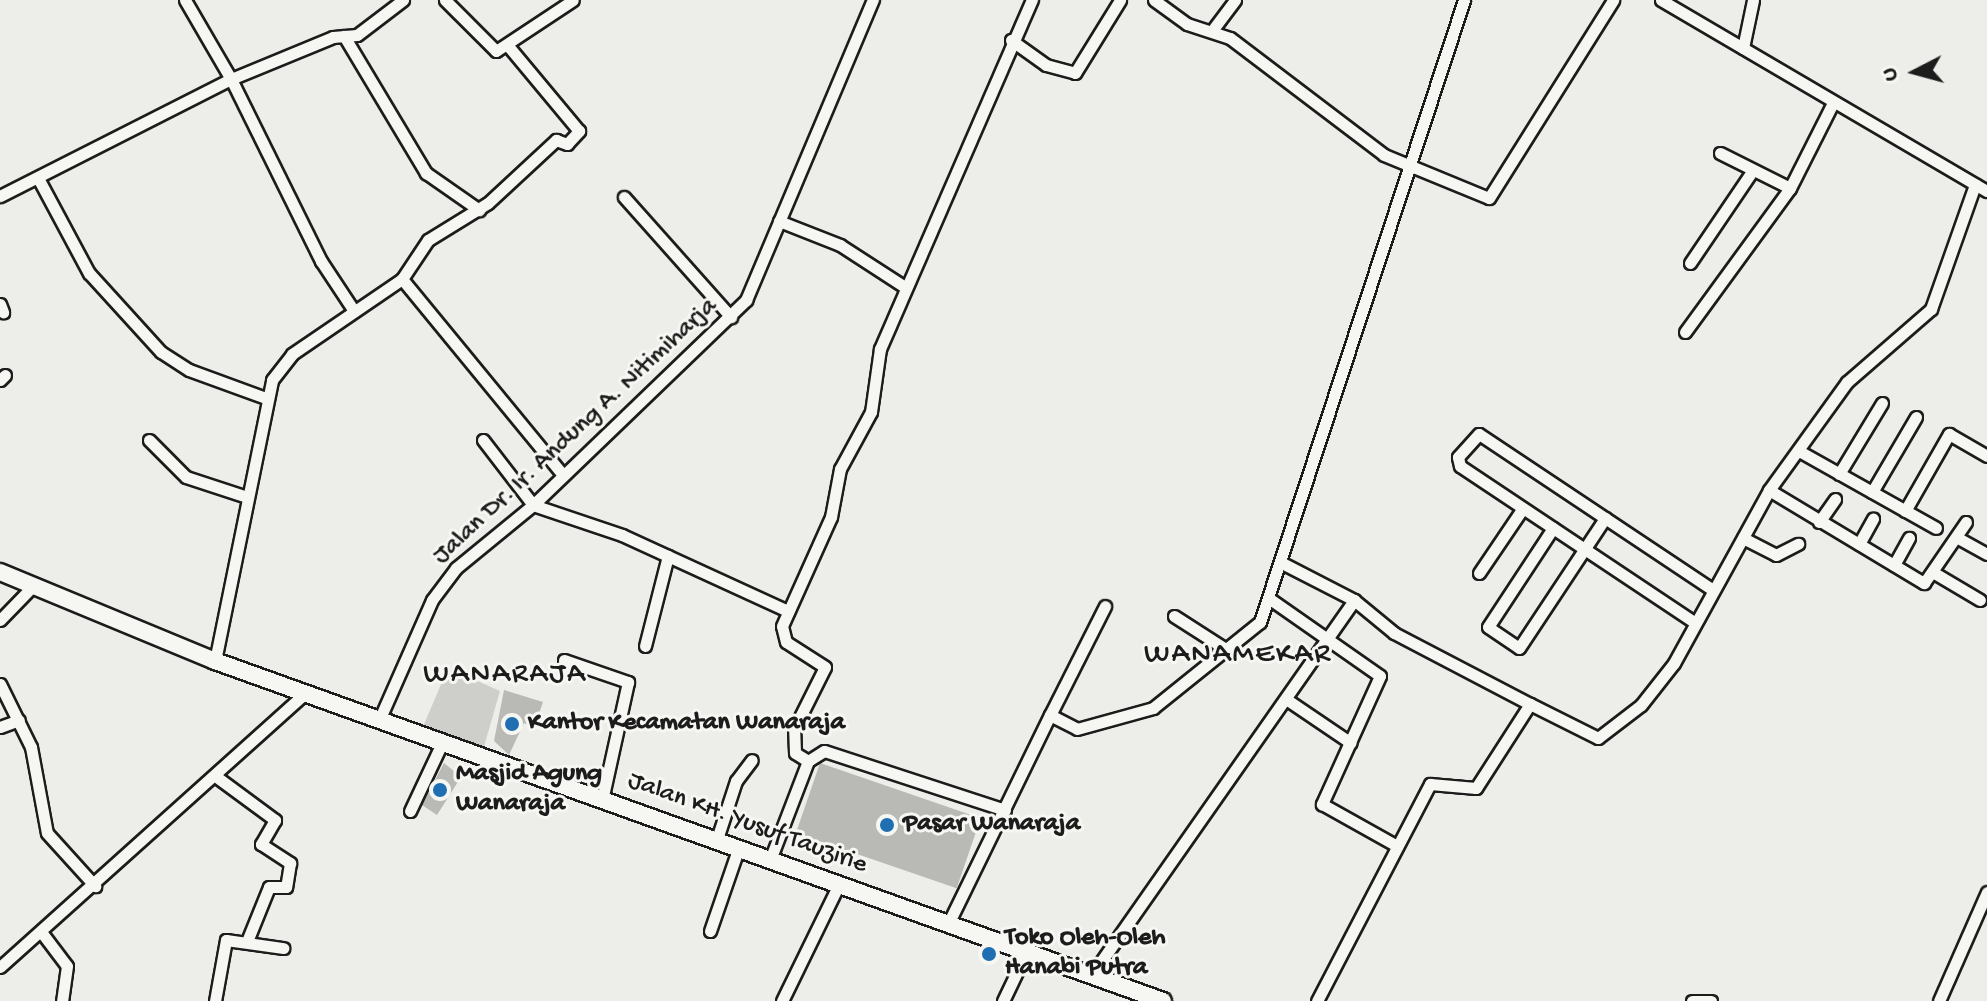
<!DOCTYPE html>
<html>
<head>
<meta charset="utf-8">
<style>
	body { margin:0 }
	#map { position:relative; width:1987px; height:1001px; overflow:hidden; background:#edede9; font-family:"Gochi Hand",sans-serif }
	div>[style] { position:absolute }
	.green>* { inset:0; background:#cececb }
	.building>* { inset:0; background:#b9b9b6; transform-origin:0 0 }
	.roads { filter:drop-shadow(2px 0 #1c1c1c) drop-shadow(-2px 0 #1c1c1c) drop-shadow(0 2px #1c1c1c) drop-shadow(0 -2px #1c1c1c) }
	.street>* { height:11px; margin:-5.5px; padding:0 5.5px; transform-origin:5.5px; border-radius:5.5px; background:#f6f6f2 }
	.secondary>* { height:16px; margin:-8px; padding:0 8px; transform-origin:8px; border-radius:8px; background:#f6f6f2 }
	.dots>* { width:22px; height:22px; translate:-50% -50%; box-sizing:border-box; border:4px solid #f6f6f2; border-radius:50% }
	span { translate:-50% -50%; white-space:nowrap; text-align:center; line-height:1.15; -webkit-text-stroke:6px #f6f6f2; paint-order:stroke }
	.street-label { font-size:26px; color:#1c1c1c }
	.poi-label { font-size:26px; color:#1c1c1c; font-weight:700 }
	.left { translate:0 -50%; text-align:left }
	.quarter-label { font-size:30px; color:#1c1c1c; letter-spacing:2px }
	.north { position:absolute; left:1875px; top:32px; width:80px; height:80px; -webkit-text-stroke:6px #f6f6f2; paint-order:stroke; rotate:264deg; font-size:22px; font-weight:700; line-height:32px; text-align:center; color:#1c1c1c }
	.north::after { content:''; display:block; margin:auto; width:28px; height:36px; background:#1c1c1c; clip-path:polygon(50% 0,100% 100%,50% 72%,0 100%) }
</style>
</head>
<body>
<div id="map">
	<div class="green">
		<i style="clip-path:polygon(448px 668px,500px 691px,483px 750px,422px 729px)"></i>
	</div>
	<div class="building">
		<i style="clip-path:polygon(504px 690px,543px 702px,534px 728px,524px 723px,509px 755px,494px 741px)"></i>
		<i style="clip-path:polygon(444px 763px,461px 777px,437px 815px,422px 805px)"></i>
		<i style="left:820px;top:763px;width:170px;height:74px;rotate:19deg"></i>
	</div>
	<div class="roads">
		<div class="street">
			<i style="left:185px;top:0;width:91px;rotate:59.8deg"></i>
			<i style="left:231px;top:79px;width:110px;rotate:-22.4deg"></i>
			<i style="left:333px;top:37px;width:24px;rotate:-5deg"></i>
			<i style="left:357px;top:35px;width:58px;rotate:-37.3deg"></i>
			<i style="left:445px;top:0;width:72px;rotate:45deg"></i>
			<i style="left:496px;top:51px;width:92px;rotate:-33.5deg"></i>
			<i style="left:1154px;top:0;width:41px;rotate:36deg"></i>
			<i style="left:1187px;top:24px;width:45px;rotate:18deg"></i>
			<i style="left:1230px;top:38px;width:193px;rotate:37.2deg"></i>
			<i style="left:1384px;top:155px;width:113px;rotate:22.3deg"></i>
			<i style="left:1489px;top:198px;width:234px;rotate:-57.9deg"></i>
			<i style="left:1661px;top:0;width:378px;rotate:30.4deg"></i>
			<i style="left:1214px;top:28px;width:35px;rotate:-53deg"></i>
			<i style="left:344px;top:36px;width:160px;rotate:59.1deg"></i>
			<i style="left:426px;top:173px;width:65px;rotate:34.9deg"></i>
			<i style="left:1011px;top:40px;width:43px;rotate:35.5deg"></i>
			<i style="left:1046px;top:65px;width:30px;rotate:15deg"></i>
			<i style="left:1075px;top:73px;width:86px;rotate:-58.3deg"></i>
			<i style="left:1743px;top:48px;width:49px;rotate:-78.2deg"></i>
			<i style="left:1720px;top:153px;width:78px;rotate:26.6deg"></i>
			<i style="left:38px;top:178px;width:108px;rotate:61.8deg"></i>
			<i style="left:89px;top:273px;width:107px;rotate:47.7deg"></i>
			<i style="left:161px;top:352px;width:33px;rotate:33deg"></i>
			<i style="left:189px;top:370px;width:82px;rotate:20deg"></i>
			<i style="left:0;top:196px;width:259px;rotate:-26.9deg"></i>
			<i style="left:231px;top:79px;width:203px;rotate:63.7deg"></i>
			<i style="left:321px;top:261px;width:60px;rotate:56.6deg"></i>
			<i style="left:624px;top:197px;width:161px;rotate:48.3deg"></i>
			<i style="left:779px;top:221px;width:66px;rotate:21.5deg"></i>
			<i style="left:840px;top:245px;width:77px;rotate:32.9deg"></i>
			<i style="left:1690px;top:263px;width:112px;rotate:-55.9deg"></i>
			<i style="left:402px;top:279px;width:47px;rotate:-56.3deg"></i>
			<i style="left:428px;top:240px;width:70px;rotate:-31.7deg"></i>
			<i style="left:488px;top:203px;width:93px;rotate:-42.8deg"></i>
			<i style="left:556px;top:140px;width:12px;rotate:20deg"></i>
			<i style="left:567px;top:144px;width:18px;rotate:-47deg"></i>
			<i style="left:579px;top:131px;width:109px;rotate:-129.8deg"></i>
			<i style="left:0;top:304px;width:9px;rotate:69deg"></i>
			<i style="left:1685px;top:332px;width:178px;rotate:-53.9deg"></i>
			<i style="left:1790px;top:188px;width:93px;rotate:-63.2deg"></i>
			<i style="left:0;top:380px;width:7px;rotate:-45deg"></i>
			<i style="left:149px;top:440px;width:52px;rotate:45deg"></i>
			<i style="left:186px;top:477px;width:61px;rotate:18.1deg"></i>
			<i style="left:483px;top:440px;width:82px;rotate:52.4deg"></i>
			<i style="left:533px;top:505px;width:94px;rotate:18.6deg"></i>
			<i style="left:622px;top:535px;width:183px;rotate:24.6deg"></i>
			<i style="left:1799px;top:451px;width:157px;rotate:29.3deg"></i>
			<i style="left:1839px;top:474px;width:83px;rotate:-58.8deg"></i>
			<i style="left:1769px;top:490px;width:181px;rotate:31deg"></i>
			<i style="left:1924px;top:583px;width:74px;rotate:-55.5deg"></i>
			<i style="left:1872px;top:492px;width:87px;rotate:-59.6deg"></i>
			<i style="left:1905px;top:511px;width:89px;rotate:-60.3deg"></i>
			<i style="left:1949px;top:434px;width:44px;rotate:30.1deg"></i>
			<i style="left:1819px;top:522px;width:28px;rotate:-55deg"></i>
			<i style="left:1553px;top:528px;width:118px;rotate:123.3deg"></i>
			<i style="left:1488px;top:627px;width:37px;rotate:34deg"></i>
			<i style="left:1519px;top:648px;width:156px;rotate:-56.5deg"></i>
			<i style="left:1743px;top:538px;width:37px;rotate:27deg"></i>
			<i style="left:1776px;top:555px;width:25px;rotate:-27deg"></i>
			<i style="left:1958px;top:538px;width:33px;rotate:29deg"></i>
			<i style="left:1859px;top:544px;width:29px;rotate:-61deg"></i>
			<i style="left:1284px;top:564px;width:79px;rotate:27.2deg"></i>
			<i style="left:1354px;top:600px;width:52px;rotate:39.5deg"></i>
			<i style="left:1394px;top:633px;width:153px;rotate:27.6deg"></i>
			<i style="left:1894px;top:565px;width:31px;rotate:-61deg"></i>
			<i style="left:1479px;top:573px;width:78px;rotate:-55.9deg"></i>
			<i style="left:1936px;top:574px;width:51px;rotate:30.6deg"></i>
			<i style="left:1270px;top:599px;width:134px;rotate:35deg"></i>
			<i style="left:1380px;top:676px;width:141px;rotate:114.4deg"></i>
			<i style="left:1322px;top:804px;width:86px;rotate:29.2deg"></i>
			<i style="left:1174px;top:616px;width:67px;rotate:32.7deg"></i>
			<i style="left:0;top:620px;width:47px;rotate:-45.9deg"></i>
			<i style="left:1694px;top:622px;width:281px;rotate:-146.3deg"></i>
			<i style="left:1460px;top:466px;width:9px;rotate:-103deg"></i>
			<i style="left:1458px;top:457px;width:31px;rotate:-48deg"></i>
			<i style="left:1479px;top:434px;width:281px;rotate:33.7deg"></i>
			<i style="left:645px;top:646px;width:93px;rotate:-75.7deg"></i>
			<i style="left:564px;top:660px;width:68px;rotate:19deg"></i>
			<i style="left:628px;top:682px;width:117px;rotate:102.4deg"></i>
			<i style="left:215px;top:661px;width:287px;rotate:-78.5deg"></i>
			<i style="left:272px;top:380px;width:33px;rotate:-52deg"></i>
			<i style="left:292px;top:354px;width:133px;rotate:-34.3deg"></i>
			<i style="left:402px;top:279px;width:254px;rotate:50.6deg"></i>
			<i style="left:0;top:684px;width:70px;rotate:63.8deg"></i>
			<i style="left:31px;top:747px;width:87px;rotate:79.5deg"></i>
			<i style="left:47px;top:833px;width:72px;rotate:47.8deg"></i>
			<i style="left:1286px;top:699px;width:78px;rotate:34.1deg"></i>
			<i style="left:1050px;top:715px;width:122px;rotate:-63.2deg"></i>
			<i style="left:380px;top:718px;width:129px;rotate:-66.2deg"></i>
			<i style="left:432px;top:600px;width:40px;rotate:-53deg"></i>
			<i style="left:456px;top:568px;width:99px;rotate:-39.3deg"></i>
			<i style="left:533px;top:505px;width:296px;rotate:-43.9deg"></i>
			<i style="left:746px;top:300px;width:326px;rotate:-67.1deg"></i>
			<i style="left:0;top:727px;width:20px;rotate:-20deg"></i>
			<i style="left:218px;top:778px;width:71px;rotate:36.4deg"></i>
			<i style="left:275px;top:820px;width:28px;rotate:120deg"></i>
			<i style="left:261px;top:844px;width:35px;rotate:33deg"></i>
			<i style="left:290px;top:863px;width:24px;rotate:99deg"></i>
			<i style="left:286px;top:887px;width:17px;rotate:180deg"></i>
			<i style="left:269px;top:887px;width:56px;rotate:112deg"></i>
			<i style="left:1005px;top:810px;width:190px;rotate:-161.9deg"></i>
			<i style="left:824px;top:751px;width:19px;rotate:148deg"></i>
			<i style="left:808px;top:761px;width:15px;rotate:-148deg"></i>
			<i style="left:795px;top:753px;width:24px;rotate:-92deg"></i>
			<i style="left:794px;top:729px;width:69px;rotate:-63.4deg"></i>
			<i style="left:825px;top:667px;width:46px;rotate:-147.3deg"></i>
			<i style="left:786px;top:642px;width:16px;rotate:-104deg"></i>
			<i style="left:782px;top:626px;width:120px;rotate:-65.8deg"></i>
			<i style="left:831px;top:517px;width:49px;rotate:-79.4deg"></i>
			<i style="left:840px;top:469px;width:65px;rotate:-61.5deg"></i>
			<i style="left:871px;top:412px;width:64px;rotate:-81.9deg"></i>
			<i style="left:880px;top:349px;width:381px;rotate:-66.5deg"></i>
			<i style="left:410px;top:811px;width:77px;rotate:-64.8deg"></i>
			<i style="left:717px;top:839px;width:61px;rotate:-71.9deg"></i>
			<i style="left:736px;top:781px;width:26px;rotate:-53deg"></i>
			<i style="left:770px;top:860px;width:106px;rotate:-69deg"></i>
			<i style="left:949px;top:922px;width:230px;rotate:-64deg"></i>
			<i style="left:1050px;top:715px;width:30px;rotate:27deg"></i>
			<i style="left:1077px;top:729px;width:79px;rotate:-15.4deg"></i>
			<i style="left:1153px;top:708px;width:137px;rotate:-38.8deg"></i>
			<i style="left:1260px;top:622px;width:655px;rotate:-71.84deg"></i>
			<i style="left:710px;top:931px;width:89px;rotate:-71deg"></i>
			<i style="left:42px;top:933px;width:41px;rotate:52.9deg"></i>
			<i style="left:67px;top:966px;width:35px;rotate:98deg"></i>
			<i style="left:0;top:967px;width:410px;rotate:-41.9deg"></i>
			<i style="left:1091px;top:976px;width:459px;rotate:-55deg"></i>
			<i style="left:215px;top:1001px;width:62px;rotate:-79.8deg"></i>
			<i style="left:226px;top:940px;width:58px;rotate:8deg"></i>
			<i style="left:782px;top:1001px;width:130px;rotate:-64deg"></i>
			<i style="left:1003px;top:1001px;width:53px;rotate:-64.4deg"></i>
			<i style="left:1317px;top:1001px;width:245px;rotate:-62.5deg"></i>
			<i style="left:1430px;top:784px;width:46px;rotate:5deg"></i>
			<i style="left:1476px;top:788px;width:100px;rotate:-57.3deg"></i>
			<i style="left:1530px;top:704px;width:76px;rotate:26.6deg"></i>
			<i style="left:1598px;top:738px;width:54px;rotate:-37.5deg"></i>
			<i style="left:1641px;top:705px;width:53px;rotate:-51.8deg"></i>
			<i style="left:1674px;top:663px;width:197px;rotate:-61.2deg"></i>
			<i style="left:1769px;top:490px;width:133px;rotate:-54.2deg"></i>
			<i style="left:1847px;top:382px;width:111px;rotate:-41deg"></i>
			<i style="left:1931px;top:309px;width:132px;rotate:-70.5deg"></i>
			<i style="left:1692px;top:1001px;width:19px"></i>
			<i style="left:1939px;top:1001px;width:119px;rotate:-66.2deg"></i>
		</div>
		<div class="secondary">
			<i style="left:0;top:572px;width:233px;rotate:22.5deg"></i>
			<i style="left:215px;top:661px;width:1007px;rotate:19.73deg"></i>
		</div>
	</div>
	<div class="dots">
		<i style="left:512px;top:724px;background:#1f6fb2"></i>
		<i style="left:440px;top:790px;background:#1f6fb2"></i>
		<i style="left:887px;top:825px;background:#1f6fb2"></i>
		<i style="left:989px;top:954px;background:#1f6fb2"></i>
	</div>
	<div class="street-label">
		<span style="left:576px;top:432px;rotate:-43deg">Jalan Dr. Ir. Andung A. Nitimiharja</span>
		<span style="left:747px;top:824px;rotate:20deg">Jalan KH. Yusuf Tauzirie</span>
	</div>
	<div class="poi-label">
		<span class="left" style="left:528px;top:724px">Kantor Kecamatan Wanaraja</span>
		<span class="left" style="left:456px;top:790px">Masjid Agung<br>Wanaraja</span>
		<span class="left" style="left:903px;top:825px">Pasar Wanaraja</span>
		<span class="left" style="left:1005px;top:954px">Toko Oleh-Oleh<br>Hanabi Putra</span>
	</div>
	<div class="quarter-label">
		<span style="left:1238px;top:656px">WANAMEKAR</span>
		<span style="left:505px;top:676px">WANARAJA</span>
	</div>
	<div class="north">U</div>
</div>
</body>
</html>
